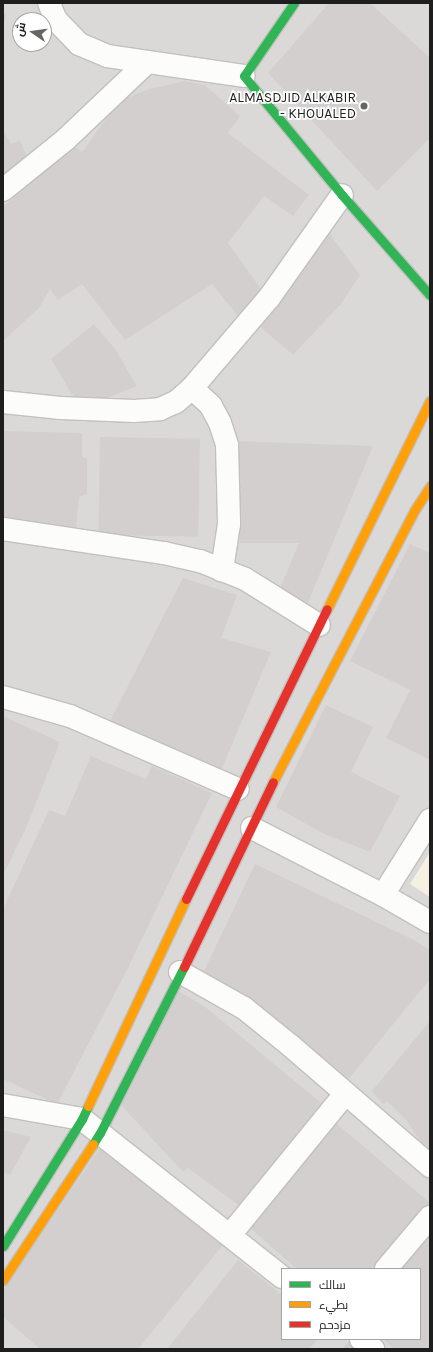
<!DOCTYPE html>
<html>
<head>
<meta charset="utf-8">
<style>
	body { margin:0 }
	#map { position:relative; width:433px; height:1352px; overflow:hidden; background:#ece9e7; font-family:Karla,Cairo,sans-serif }
	div>[style] { position:absolute }
	.residential>* { inset:0; background:#dbd9d8 }
	.education>* { inset:0; background:#f6f0e2 }
	.building>* { inset:0; background:#d3cfce; transform-origin:0 0 }
	.roads { filter:drop-shadow(1px 0 #c2c0bf) drop-shadow(-1px 0 #c2c0bf) drop-shadow(0 1px #c2c0bf) drop-shadow(0 -1px #c2c0bf) }
	.street>* { height:22px; margin:-11px; padding:0 11px; transform-origin:11px; border-radius:11px; background:#fcfcfb }
	.fast>* { height:9px; margin:-4.5px; padding:0 4.5px; transform-origin:4.5px; border-radius:4.5px; background:#30b455 }
	.slow>* { height:9px; margin:-4.5px; padding:0 4.5px; transform-origin:4.5px; border-radius:4.5px; background:#ff9f0a }
	.jam>* { height:9px; margin:-4.5px; padding:0 4.5px; transform-origin:4.5px; border-radius:4.5px; background:#e5322d }
	.dots>* { width:11px; height:11px; translate:-50% -50%; box-sizing:border-box; border:2px solid #fff; border-radius:50% }
	span { translate:-50% -50%; white-space:nowrap; text-align:center; line-height:1.15; -webkit-text-stroke:3.5px #fff; paint-order:stroke }
	.poi-label { font-size:14px; color:#1e1e1e }
	.right { translate:-100% -50%; text-align:right }
	.frame { position:absolute; inset:0; border:4px solid #1e1e1e; pointer-events:none }
	.legend { position:absolute; left:281px; top:1268px; width:140px; height:72px; box-sizing:border-box; background:#fff; border:1px solid #a5a5a5; margin:0; padding:5px 7px; list-style:none; font-size:12px; color:#1e1e1e }
	.legend li { display:flex; align-items:center; gap:8px; height:20px }
	.legend b { width:20px; border:1px solid #a5a5a5 }
	.north { position:absolute; left:12px; top:12px; width:40px; height:40px; box-sizing:border-box; background:#fff; border:1px solid #a5a5a5; border-radius:50%; rotate:283deg; font-size:11px; font-weight:700; line-height:16px; text-align:center; color:#1e1e1e }
	.north::after { content:''; display:block; margin:auto; width:14px; height:18px; background:#666564; clip-path:polygon(50% 0,100% 100%,50% 72%,0 100%) }
</style>
</head>
<body>
<div id="map">
	<div class="residential">
		<i style="clip-path:polygon(evenodd,3px 3px,430px 3px,430px 1349px,3px 1349px,3px 3px,20px 20px,44px 20px,44px 44px,20px 44px,20px 20px,3px 3px,282px 1269px,420px 1269px,420px 1339px,282px 1339px,282px 1269px)"></i>
	</div>
	<div class="education">
		<i style="clip-path:polygon(430px 852px,430px 897px,410px 884px)"></i>
	</div>
	<div class="building">
		<i style="clip-path:polygon(329px 3px,370px 3px,430px 58px,430px 138px,377px 191px,268px 73px)"></i>
		<i style="clip-path:polygon(3px 13px,6px 14px,4px 27px,3px 27px)"></i>
		<i style="clip-path:polygon(186px 81px,205px 85px,240px 116px,228px 133px,309px 195px,293px 216px,264px 196px,228px 243px,264px 293px,237px 315px,212px 284px,125px 340px,82px 284px,58px 300px,50px 289px,39px 308px,3px 341px,3px 206px,13px 199px,10px 193px,70px 141px,82px 152px,119px 101px,149px 89px)"></i>
		<i style="clip-path:polygon(3px 130px,11px 144px,20px 140px,28px 159px,3px 175px)"></i>
		<i style="clip-path:polygon(329px 233px,360px 275px,340px 305px,293px 355px,257px 324px)"></i>
		<i style="clip-path:polygon(94px 324px,115px 349px,137px 386px,90px 405px,71px 393px,51px 359px)"></i>
		<i style="clip-path:polygon(3px 431px,82px 433px,82px 457px,87px 459px,87px 494px,79px 497px,76px 528px,3px 522px)"></i>
		<i style="left:100px;top:437px;width:100px;height:98px;rotate:1deg"></i>
		<i style="clip-path:polygon(234px 441px,373px 446px,307px 605px,278px 593px,299px 543px,240px 543px)"></i>
		<i style="clip-path:polygon(410px 544px,430px 553px,430px 760px,386px 738px,410px 690px,350px 661px)"></i>
		<i style="clip-path:polygon(183px 578px,237px 595px,221px 638px,271px 652px,220px 773px,108px 725px)"></i>
		<i style="clip-path:polygon(326px 705px,373px 727px,351px 772px,400px 796px,370px 852px,324px 834px,276px 807px)"></i>
		<i style="clip-path:polygon(5px 717px,60px 742px,27px 826px,3px 875px,3px 720px)"></i>
		<i style="clip-path:polygon(91px 756px,146px 779px,152px 766px,212px 793px,128px 968px,57px 1104px,3px 1079px,3px 909px,49px 810px,65px 816px)"></i>
		<i style="clip-path:polygon(255px 864px,412px 939px,430px 950px,430px 979px,346px 1082px,311px 1047px,263px 1011px,204px 971px)"></i>
		<i style="clip-path:polygon(176px 990px,204px 1006px,326px 1107px,241px 1207px,188px 1168px,183px 1172px,121px 1105px)"></i>
		<i style="clip-path:polygon(430px 1021px,430px 1149px,419px 1139px,407px 1121px,387px 1101px,384px 1105px,372px 1091px)"></i>
		<i style="clip-path:polygon(336px 1123px,430px 1203px,373px 1269px,297px 1269px,249px 1227px)"></i>
		<i style="clip-path:polygon(3px 1130px,31px 1137px,10px 1175px,3px 1172px)"></i>
		<i style="clip-path:polygon(100px 1148px,223px 1245px,138px 1349px,40px 1349px,3px 1317px,3px 1291px)"></i>
		<i style="clip-path:polygon(430px 1228px,430px 1349px,394px 1349px,383px 1339px,420px 1339px,420px 1269px,397px 1269px)"></i>
		<i style="clip-path:polygon(238px 1260px,282px 1295px,282px 1339px,318px 1339px,309px 1349px,167px 1349px)"></i>
		<i style="clip-path:polygon(350px 1340px,361px 1349px,342px 1349px)"></i>
	</div>
	<div class="roads">
		<div class="street">
			<i style="left:49px;top:3px;width:18px;rotate:68deg"></i>
			<i style="left:56px;top:20px;width:33px;rotate:46deg"></i>
			<i style="left:79px;top:44px;width:30px;rotate:23deg"></i>
			<i style="left:107px;top:56px;width:138px;rotate:8.3deg"></i>
			<i style="left:3px;top:190px;width:80px;rotate:-38.9deg"></i>
			<i style="left:65px;top:140px;width:112px;rotate:-43.5deg"></i>
			<i style="left:192px;top:388px;width:26px;rotate:43deg"></i>
			<i style="left:211px;top:406px;width:19px;rotate:62deg"></i>
			<i style="left:220px;top:423px;width:23px;rotate:72deg"></i>
			<i style="left:227px;top:445px;width:79px;rotate:88.5deg"></i>
			<i style="left:229px;top:524px;width:47px;rotate:98.7deg"></i>
			<i style="left:3px;top:402px;width:58px;rotate:5.9deg"></i>
			<i style="left:61px;top:408px;width:73px;rotate:2.4deg"></i>
			<i style="left:134px;top:411px;width:26px;rotate:-4deg"></i>
			<i style="left:160px;top:409px;width:17px;rotate:-24deg"></i>
			<i style="left:176px;top:402px;width:21px;rotate:-41deg"></i>
			<i style="left:192px;top:388px;width:118px;rotate:-49.5deg"></i>
			<i style="left:269px;top:298px;width:126px;rotate:-54.7deg"></i>
			<i style="left:3px;top:529px;width:163px;rotate:8.5deg"></i>
			<i style="left:164px;top:553px;width:37px;rotate:13deg"></i>
			<i style="left:200px;top:561px;width:48px;rotate:21.8deg"></i>
			<i style="left:245px;top:579px;width:87px;rotate:31.9deg"></i>
			<i style="left:3px;top:697px;width:70px;rotate:15.8deg"></i>
			<i style="left:70px;top:716px;width:183px;rotate:23.5deg"></i>
			<i style="left:252px;top:828px;width:147px;rotate:27.1deg"></i>
			<i style="left:383px;top:895px;width:54px;rotate:29.9deg"></i>
			<i style="left:383px;top:895px;width:89px;rotate:-57.9deg"></i>
			<i style="left:180px;top:972px;width:73px;rotate:29.4deg"></i>
			<i style="left:244px;top:1008px;width:60px;rotate:39deg"></i>
			<i style="left:291px;top:1046px;width:184px;rotate:40.8deg"></i>
			<i style="left:3px;top:1105px;width:80px;rotate:10deg"></i>
			<i style="left:82px;top:1119px;width:255px;rotate:38.3deg"></i>
			<i style="left:230px;top:1235px;width:182px;rotate:-50.8deg"></i>
			<i style="left:386px;top:1269px;width:68px;rotate:-49.8deg"></i>
			<i style="left:361px;top:1339px;width:16px;rotate:40deg"></i>
		</div>
		<div class="fast">
			<i style="left:294px;top:3px;width:88px;rotate:124.4deg"></i>
			<i style="left:244px;top:76px;width:154px;rotate:50.5deg"></i>
			<i style="left:342px;top:195px;width:133px;rotate:48.7deg"></i>
			<i style="left:93px;top:1144px;width:13px;rotate:-58deg"></i>
			<i style="left:100px;top:1133px;width:186px;rotate:-63.2deg"></i>
			<i style="left:3px;top:1246px;width:150px;rotate:-58.1deg"></i>
			<i style="left:82px;top:1119px;width:14px;rotate:-65deg"></i>
		</div>
		<div class="slow">
			<i style="left:327px;top:609px;width:232px;rotate:-63.7deg"></i>
			<i style="left:273px;top:782px;width:305px;rotate:-62.5deg"></i>
			<i style="left:414px;top:511px;width:30px;rotate:-57deg"></i>
			<i style="left:88px;top:1106px;width:229px;rotate:-64.7deg"></i>
			<i style="left:3px;top:1280px;width:163px;rotate:-56.5deg"></i>
		</div>
		<div class="jam">
			<i style="left:186px;top:899px;width:322px;rotate:-64.1deg"></i>
			<i style="left:184px;top:967px;width:205px;rotate:-64.3deg"></i>
		</div>
	</div>
	<div class="dots">
		<i style="left:364px;top:106px;background:#666564"></i>
	</div>
	<div class="poi-label">
		<span class="right" style="left:356px;top:106px">ALMASDJID ALKABIR<br>- KHOUALED</span>
	</div>
	<div class="frame"></div>
	<ul class="legend">
	<li><b style="height:5px;background:#30b455"></b>سالك</li>
	<li><b style="height:5px;background:#ff9f0a"></b>بطيء</li>
	<li><b style="height:5px;background:#e5322d"></b>مزدحم</li>
	</ul>
	<div class="north">ش</div>
</div>
</body>
</html>
